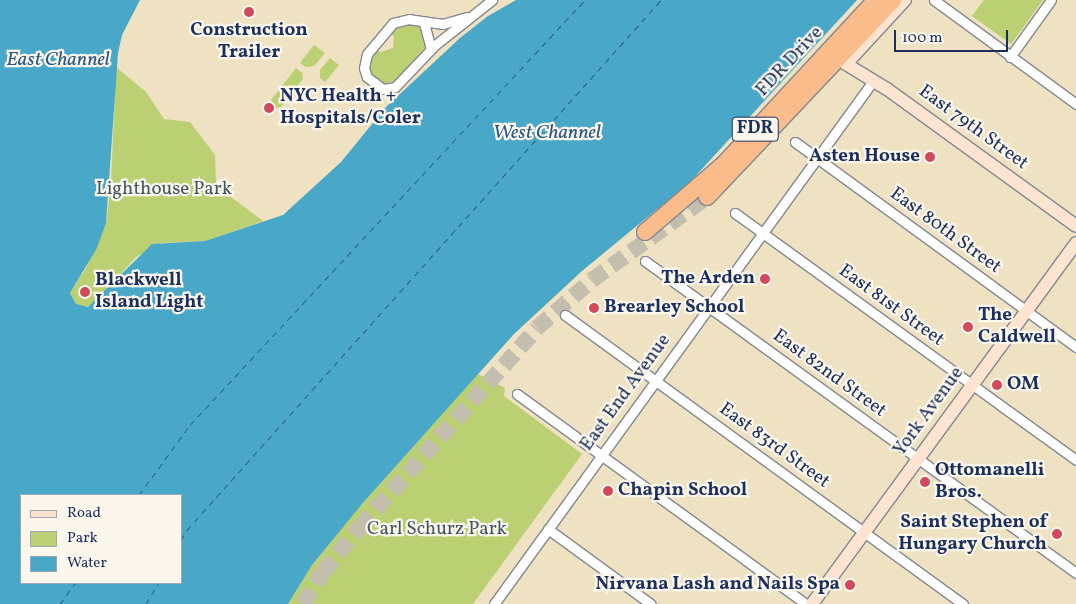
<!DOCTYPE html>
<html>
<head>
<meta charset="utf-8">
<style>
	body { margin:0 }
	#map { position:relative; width:1076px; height:604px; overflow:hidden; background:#eee2c3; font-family:Vollkorn,serif }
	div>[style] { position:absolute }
	.green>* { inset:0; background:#bbcf73 }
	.water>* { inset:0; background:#49a7c8 }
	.ferry>* { height:1px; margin-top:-0.5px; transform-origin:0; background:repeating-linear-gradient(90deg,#2b5983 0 6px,transparent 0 11px) }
	.highway-tunnel>* { height:16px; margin-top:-8px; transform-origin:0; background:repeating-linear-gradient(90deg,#c4beaf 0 16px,transparent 0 24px) }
	.roads { filter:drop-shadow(1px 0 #848890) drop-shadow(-1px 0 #848890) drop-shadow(0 1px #848890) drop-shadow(0 -1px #848890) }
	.street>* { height:9px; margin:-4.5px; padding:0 4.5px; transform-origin:4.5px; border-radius:4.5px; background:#fff }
	.secondary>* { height:12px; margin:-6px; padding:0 6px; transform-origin:6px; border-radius:6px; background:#fde4d1 }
	.highway>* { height:16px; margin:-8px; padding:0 8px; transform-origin:8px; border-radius:8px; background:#fabc8b }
	.dots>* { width:14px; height:14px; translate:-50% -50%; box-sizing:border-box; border:2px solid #fbf7ec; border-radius:50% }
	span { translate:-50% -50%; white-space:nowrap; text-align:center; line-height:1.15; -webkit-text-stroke:4.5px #fbf7ec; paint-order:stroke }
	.shield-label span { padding:1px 4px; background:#fbf7ec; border:1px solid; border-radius:4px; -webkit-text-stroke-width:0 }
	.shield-label { font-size:18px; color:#1b2f5e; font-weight:700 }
	.poi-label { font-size:19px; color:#1b2f5e; font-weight:700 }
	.left { translate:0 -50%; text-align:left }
	.right { translate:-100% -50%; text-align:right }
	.street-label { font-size:19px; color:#1b2f5e }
	.park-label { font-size:19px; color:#435763 }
	.water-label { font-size:20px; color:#2b5983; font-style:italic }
	.legend { position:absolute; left:20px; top:494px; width:162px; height:90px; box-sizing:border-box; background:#fbf7ec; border:1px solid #a1a7b3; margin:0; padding:6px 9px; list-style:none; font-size:15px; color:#1b2f5e }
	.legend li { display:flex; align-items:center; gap:10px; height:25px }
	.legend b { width:25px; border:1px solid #a1a7b3 }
	.scale { position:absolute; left:894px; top:30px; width:114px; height:22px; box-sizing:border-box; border:2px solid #1b2f5e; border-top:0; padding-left:6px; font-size:15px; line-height:18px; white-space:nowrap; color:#1b2f5e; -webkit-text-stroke:4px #fbf7ec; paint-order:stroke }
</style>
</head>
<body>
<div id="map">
	<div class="green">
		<i style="clip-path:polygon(984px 0,1043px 0,1011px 44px,972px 16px)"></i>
		<i style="clip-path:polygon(401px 23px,414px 23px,421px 27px,426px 46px,397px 80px,384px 85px,369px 72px,368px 59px,374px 50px,381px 52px,393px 48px,394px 37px,390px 31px)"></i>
		<i style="clip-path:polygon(314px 45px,325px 53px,314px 66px,306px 67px,300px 63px)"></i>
		<i style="clip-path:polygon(330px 58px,339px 65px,325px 82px,320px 78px,320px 70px)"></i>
		<i style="clip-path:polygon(116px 67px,146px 92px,164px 119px,190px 122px,215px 155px,216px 183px,219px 188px,263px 221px,205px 241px,161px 243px,136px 257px,92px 306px,84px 307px,76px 304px,70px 293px,86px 268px,106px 223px,111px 183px)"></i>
		<i style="clip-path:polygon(296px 68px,302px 73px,303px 79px,280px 108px,273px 107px,271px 100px)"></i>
		<i style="clip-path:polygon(478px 374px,505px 388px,504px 396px,582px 454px,473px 604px,288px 604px,312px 565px,355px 512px)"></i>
	</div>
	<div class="water">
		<i style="clip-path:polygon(evenodd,0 0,140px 0,122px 35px,118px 53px,106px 223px,97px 248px,70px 293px,76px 304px,88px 307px,152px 244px,205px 241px,283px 215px,341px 162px,386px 107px,460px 38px,488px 16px,516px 0,857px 0,690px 182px,582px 271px,514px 334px,362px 504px,312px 565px,288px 604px,0 604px,0 0,21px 495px,181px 495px,181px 583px,21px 583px,21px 495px)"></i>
	</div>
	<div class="ferry">
		<i style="left:139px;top:495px;width:87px;rotate:-53.9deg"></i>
		<i style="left:190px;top:425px;width:580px;rotate:-47.1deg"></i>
		<i style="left:181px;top:540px;width:12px;rotate:-59deg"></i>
		<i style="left:187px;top:530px;width:711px;rotate:-48.19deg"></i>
		<i style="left:60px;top:604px;width:26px;rotate:-54deg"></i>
		<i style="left:146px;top:604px;width:24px;rotate:-60deg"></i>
	</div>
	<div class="highway-tunnel">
		<i style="left:303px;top:604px;width:38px;rotate:-58deg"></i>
		<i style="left:323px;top:572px;width:58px;rotate:-50.6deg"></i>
		<i style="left:360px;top:527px;width:266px;rotate:-48.3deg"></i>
		<i style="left:537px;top:328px;width:73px;rotate:-41.1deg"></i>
		<i style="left:592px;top:280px;width:142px;rotate:-35.8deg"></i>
	</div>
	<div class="roads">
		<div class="street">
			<i style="left:934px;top:0;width:176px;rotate:36.2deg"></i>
			<i style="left:467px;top:17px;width:25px;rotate:164deg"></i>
			<i style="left:443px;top:24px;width:34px;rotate:-172deg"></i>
			<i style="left:409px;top:19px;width:16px;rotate:166deg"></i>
			<i style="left:393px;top:23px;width:40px;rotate:130deg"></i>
			<i style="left:367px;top:54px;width:14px;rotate:102deg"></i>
			<i style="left:364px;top:68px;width:9px;rotate:72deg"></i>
			<i style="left:367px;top:77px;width:20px;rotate:37deg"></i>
			<i style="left:383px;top:89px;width:12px;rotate:-9deg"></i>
			<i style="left:395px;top:87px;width:58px;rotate:-46.4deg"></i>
			<i style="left:435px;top:45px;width:73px;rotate:-38.3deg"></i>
			<i style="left:424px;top:23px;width:27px;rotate:75deg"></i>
			<i style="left:1010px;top:57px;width:70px;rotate:-54.3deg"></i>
			<i style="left:795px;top:142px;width:348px;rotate:36.1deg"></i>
			<i style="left:735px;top:213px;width:421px;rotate:35.9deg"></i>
			<i style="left:645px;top:261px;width:532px;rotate:35.9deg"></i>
			<i style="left:565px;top:315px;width:492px;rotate:36deg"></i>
			<i style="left:517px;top:394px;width:357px;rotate:36deg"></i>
			<i style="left:548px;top:529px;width:127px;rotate:36.1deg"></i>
			<i style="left:494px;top:604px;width:646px;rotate:-54.07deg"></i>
		</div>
		<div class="secondary">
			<i style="left:905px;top:0;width:87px;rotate:132.7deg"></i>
			<i style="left:846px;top:64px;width:48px;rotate:31.4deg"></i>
			<i style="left:887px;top:89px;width:233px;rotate:35.9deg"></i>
			<i style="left:812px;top:604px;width:447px;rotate:-53.8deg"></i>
		</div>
		<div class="highway">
			<i style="left:707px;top:197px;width:271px;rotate:-46.6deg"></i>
			<i style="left:645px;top:232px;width:104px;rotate:-40.7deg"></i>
			<i style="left:724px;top:164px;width:224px;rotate:-47.2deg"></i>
		</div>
	</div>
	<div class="dots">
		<i style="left:249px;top:12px;background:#d1495b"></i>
		<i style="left:269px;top:108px;background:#d1495b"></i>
		<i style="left:930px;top:157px;background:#d1495b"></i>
		<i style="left:765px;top:279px;background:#d1495b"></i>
		<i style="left:85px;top:292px;background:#d1495b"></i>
		<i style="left:594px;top:308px;background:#d1495b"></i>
		<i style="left:968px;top:327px;background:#d1495b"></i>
		<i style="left:997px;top:385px;background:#d1495b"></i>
		<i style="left:925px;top:482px;background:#d1495b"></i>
		<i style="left:608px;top:491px;background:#d1495b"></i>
		<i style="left:1057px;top:534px;background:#d1495b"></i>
		<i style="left:850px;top:585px;background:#d1495b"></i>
	</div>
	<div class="shield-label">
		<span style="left:755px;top:129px">FDR</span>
	</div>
	<div class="poi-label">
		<span style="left:249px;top:42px">Construction<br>Trailer</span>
		<span class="left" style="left:280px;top:108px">NYC Health +<br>Hospitals/Coler</span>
		<span class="right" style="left:920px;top:157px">Asten House</span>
		<span class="right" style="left:755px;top:279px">The Arden</span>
		<span class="left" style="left:95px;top:292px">Blackwell<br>Island Light</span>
		<span class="left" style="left:604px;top:308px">Brearley School</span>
		<span class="left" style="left:978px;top:327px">The<br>Caldwell</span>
		<span class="left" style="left:1007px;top:385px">OM</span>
		<span class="left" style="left:935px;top:482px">Ottomanelli<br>Bros.</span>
		<span class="left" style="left:618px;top:491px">Chapin School</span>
		<span class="right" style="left:1047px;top:534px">Saint Stephen of<br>Hungary Church</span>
		<span class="right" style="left:840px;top:585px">Nirvana Lash and Nails Spa</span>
	</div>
	<div class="street-label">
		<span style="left:790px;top:62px;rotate:-47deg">FDR Drive</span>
		<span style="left:973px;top:128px;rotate:36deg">East 79th Street</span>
		<span style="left:945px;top:231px;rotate:36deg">East 80th Street</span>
		<span style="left:891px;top:306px;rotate:36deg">East 81st Street</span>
		<span style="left:829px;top:374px;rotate:36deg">East 82nd Street</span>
		<span style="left:626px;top:393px;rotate:-54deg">East End Avenue</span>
		<span style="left:929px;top:412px;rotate:-54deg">York Avenue</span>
		<span style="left:774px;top:446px;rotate:36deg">East 83rd Street</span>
	</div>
	<div class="park-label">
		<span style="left:164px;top:190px">Lighthouse Park</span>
		<span style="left:437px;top:530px">Carl Schurz Park</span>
	</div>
	<div class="water-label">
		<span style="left:58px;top:60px">East Channel</span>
		<span style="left:547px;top:133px">West Channel</span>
	</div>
	<ul class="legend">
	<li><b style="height:6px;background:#fde4d1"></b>Road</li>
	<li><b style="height:14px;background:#bbcf73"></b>Park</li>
	<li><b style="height:14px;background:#49a7c8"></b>Water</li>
	</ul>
	<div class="scale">100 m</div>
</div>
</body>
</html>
